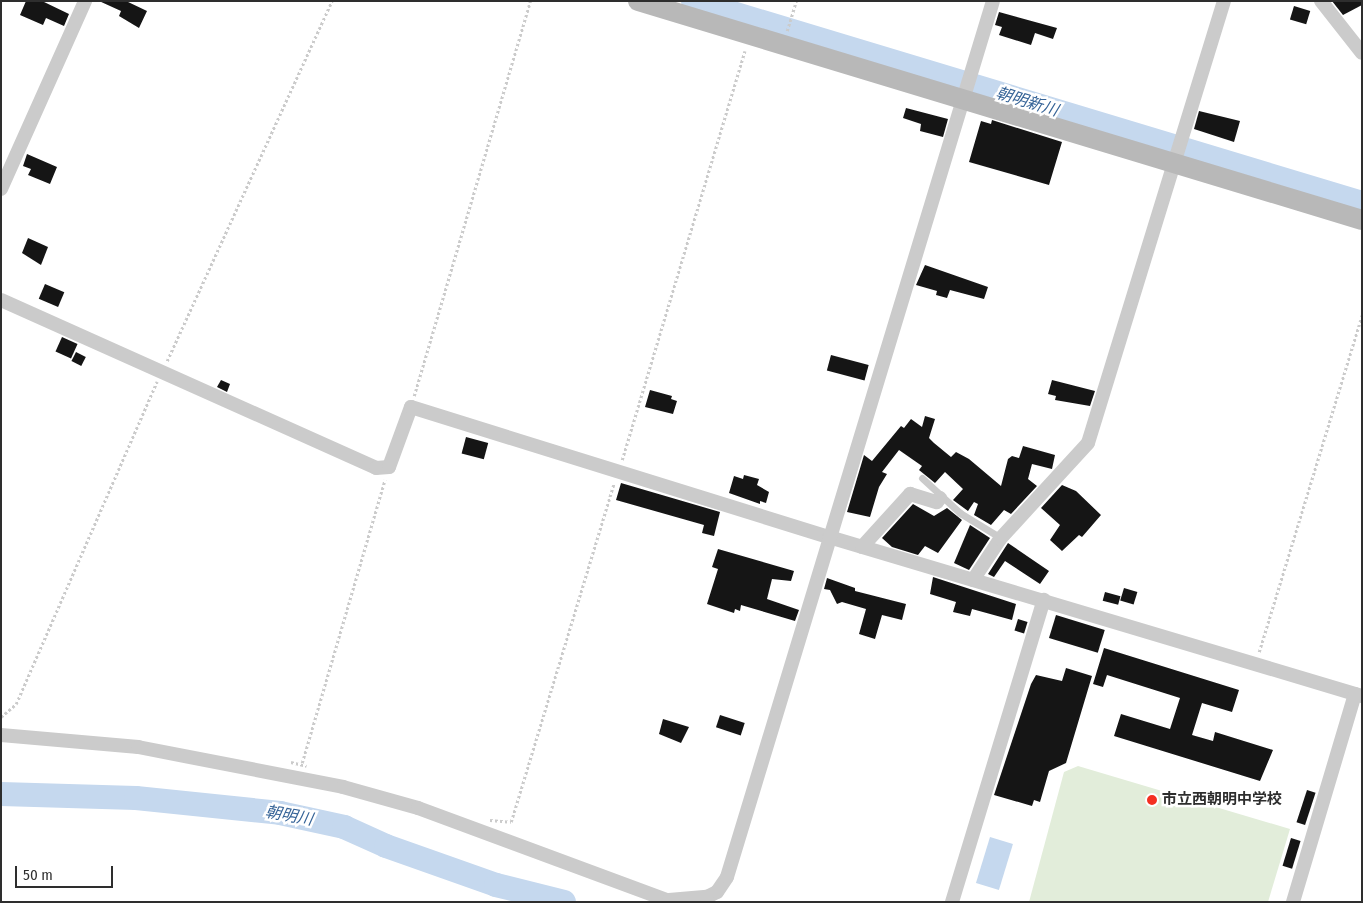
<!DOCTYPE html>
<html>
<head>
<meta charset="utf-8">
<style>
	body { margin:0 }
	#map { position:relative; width:1363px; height:903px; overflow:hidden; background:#fff; font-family:"Fira Sans Condensed","Noto Sans JP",sans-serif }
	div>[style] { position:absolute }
	.green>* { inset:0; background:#e2edda }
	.water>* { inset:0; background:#c5d8ee; transform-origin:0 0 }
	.river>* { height:24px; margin:-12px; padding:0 12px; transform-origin:12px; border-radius:12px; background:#c5d8ee }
	.building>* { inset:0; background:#151515; transform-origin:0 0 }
	.path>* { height:2.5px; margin-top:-1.25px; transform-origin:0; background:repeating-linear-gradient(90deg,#cbcbcb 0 2.5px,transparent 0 5px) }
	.lane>* { height:7px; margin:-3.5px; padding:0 3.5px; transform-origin:3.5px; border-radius:3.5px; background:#cbcbcb }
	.street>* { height:14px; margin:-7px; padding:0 7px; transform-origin:7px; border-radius:7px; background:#cbcbcb }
	.secondary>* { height:20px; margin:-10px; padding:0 10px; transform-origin:10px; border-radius:10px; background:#b8b8b8 }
	.dots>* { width:14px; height:14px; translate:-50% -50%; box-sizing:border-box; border:2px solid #fff; border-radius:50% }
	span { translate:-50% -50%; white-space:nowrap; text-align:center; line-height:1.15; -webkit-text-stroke:5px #fff; paint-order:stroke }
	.poi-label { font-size:15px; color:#2e2e2e; font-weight:700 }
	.left { translate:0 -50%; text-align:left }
	.water-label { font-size:16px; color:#356397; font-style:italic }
	.frame { position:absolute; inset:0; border:2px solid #2e2e2e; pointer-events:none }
	.scale { position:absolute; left:15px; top:866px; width:98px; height:22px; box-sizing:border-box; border:2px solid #2e2e2e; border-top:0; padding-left:6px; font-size:15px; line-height:18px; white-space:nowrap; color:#2e2e2e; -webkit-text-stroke:4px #fff; paint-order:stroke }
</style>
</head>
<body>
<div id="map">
	<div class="green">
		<i style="clip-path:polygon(1078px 766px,1290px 829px,1268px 902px,1029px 902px,1064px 772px)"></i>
	</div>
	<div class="water">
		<i style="left:990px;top:837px;width:24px;height:48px;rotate:17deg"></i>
	</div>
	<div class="river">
		<i style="left:693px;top:1px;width:699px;rotate:16.8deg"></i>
		<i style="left:1px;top:794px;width:135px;rotate:1.7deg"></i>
		<i style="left:136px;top:798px;width:145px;rotate:5.9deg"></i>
		<i style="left:280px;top:813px;width:66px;rotate:12.3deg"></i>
		<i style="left:344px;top:827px;width:46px;rotate:24.3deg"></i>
		<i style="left:386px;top:846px;width:117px;rotate:19.5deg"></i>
		<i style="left:496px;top:885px;width:70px;rotate:14deg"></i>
	</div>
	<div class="building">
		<i style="clip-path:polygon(26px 1px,42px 1px,69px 14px,64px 26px,46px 18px,43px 25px,20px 15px)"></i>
		<i style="clip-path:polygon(99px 1px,126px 1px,147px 11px,139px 28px,119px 16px,121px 11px)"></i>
		<i style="clip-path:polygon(1332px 1px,1362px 1px,1362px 5px,1343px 15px)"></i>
		<i style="left:1294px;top:6px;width:17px;height:14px;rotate:17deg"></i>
		<i style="clip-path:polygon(999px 12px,1057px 28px,1053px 39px,1035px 33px,1031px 45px,999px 35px,1002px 27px,995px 25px)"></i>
		<i style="clip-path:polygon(906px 108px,948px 119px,943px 137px,920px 131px,921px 124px,903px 118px)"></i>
		<i style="clip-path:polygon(1199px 111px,1240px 121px,1234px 142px,1194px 129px)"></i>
		<i style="clip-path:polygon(992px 120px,1062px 142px,1049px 185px,969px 162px,981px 121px,991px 124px)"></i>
		<i style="clip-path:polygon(27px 154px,57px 167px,50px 184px,28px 175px,31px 169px,23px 166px)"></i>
		<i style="clip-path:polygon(28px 238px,48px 247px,41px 265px,22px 253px)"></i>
		<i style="clip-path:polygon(925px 265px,988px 287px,984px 299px,950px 290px,947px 298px,936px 295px,937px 291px,916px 285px)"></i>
		<i style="left:45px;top:284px;width:21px;height:16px;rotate:23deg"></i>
		<i style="left:62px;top:337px;width:17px;height:16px;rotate:24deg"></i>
		<i style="left:76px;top:352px;width:11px;height:10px;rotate:27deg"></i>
		<i style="left:831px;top:355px;width:39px;height:16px;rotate:15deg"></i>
		<i style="clip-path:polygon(221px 380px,230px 384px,227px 392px,217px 387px)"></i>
		<i style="clip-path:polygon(1052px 380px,1095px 391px,1090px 406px,1055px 400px,1056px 396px,1048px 394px)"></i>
		<i style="clip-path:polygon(650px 390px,672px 396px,671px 399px,677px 401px,673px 414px,645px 407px)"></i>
		<i style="clip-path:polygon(925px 416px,935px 419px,929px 438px,934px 443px,951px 457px,956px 452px,969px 459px,1001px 486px,1008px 459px,1012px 456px,1019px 458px,1023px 446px,1055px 455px,1052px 469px,1032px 464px,1028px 479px,1037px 486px,1011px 514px,1004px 510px,991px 525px,974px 515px,978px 504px,974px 502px,968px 511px,953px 500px,963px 489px,945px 472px,935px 483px,919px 470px,922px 466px,899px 450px,882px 472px,887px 474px,879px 487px,870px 517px,847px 512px,864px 455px,872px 461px,901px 426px,904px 428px,911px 419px,922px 427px)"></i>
		<i style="left:466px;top:437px;width:23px;height:17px;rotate:15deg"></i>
		<i style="clip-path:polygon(744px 475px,759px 479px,757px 485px,769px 492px,766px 503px,760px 501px,760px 504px,729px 493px,734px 476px,743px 479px)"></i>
		<i style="clip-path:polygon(621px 483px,720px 512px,714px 536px,702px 533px,704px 525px,616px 500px)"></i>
		<i style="clip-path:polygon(1062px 485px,1076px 491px,1101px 515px,1082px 537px,1079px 535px,1062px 551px,1050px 540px,1060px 525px,1041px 508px)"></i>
		<i style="clip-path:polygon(913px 504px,934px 516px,947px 508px,962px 520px,938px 553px,925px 546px,918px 555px,892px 547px,882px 538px)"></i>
		<i style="clip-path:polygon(970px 525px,990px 538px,969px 570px,954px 563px)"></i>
		<i style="clip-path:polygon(1008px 543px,1049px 571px,1040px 584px,1005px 561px,994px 577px,988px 574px)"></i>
		<i style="clip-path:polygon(718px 549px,794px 571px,791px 581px,772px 579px,767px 599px,799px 610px,795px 621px,741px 605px,740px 611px,735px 609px,734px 613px,707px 604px,718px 569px,712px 567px)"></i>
		<i style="clip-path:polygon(933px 577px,1016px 604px,1012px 620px,972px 609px,970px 616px,953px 612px,956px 602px,930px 594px)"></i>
		<i style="clip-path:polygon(827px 578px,855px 588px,855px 591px,906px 604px,902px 620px,882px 615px,875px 639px,859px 634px,866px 609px,842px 602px,837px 604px,830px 590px,824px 589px)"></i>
		<i style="left:1124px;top:588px;width:14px;height:13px;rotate:17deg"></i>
		<i style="left:1105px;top:592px;width:16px;height:9px;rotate:15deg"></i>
		<i style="left:1056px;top:615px;width:51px;height:24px;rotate:17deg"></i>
		<i style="left:1018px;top:619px;width:10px;height:12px;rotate:17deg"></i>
		<i style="clip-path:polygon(1104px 648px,1239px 690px,1232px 712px,1202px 703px,1192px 735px,1213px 741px,1215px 732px,1273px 750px,1260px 781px,1114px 736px,1121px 714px,1170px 729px,1180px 698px,1107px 675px,1103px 687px,1093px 684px)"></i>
		<i style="clip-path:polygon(1066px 668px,1092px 676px,1066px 763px,1049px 771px,1040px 802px,1034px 800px,1032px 806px,994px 795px,1031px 684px,1036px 675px,1062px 681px)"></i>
		<i style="left:720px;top:715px;width:26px;height:13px;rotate:18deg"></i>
		<i style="clip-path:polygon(663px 719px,689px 727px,681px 743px,659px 734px)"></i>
		<i style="left:1307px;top:790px;width:9px;height:34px;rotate:18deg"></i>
		<i style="left:1291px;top:838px;width:10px;height:29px;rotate:17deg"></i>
	</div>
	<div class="path">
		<i style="left:787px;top:31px;width:31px;rotate:-73deg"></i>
		<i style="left:167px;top:361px;width:396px;rotate:-65.4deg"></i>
		<i style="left:414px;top:396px;width:412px;rotate:-73.6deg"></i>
		<i style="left:622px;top:460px;width:427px;rotate:-73.3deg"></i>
		<i style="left:1259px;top:652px;width:352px;rotate:-73deg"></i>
		<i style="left:1px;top:717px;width:20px;rotate:-41deg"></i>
		<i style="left:16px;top:704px;width:352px;rotate:-66.4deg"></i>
		<i style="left:291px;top:762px;width:16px;rotate:14deg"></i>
		<i style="left:302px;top:763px;width:295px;rotate:-73.7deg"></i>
		<i style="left:490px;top:820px;width:21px;rotate:5deg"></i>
		<i style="left:511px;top:822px;width:353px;rotate:-73.1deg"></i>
	</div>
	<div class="lane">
		<i style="left:922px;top:478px;width:52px;rotate:42.6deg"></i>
		<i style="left:960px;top:513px;width:48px;rotate:31.4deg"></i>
	</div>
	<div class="street">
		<i style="left:1321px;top:1px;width:66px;rotate:51.7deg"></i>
		<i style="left:1px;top:189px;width:206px;rotate:-65.9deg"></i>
		<i style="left:1px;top:300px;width:411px;rotate:24.1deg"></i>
		<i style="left:376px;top:468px;width:13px;rotate:-4deg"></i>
		<i style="left:389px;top:467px;width:64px;rotate:-69.9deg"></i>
		<i style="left:411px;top:407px;width:438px;rotate:17.3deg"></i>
		<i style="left:829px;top:537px;width:556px;rotate:16.61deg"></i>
		<i style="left:862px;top:547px;width:72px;rotate:-47.8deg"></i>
		<i style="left:910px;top:494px;width:28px;rotate:17deg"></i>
		<i style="left:937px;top:502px;width:5px;rotate:-53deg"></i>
		<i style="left:973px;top:580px;width:49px;rotate:-56.6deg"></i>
		<i style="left:1000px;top:539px;width:130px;rotate:-47.5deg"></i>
		<i style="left:1088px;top:443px;width:462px;rotate:-72.9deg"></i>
		<i style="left:1px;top:735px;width:138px;rotate:5deg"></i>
		<i style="left:138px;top:747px;width:209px;rotate:11deg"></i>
		<i style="left:343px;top:787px;width:78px;rotate:15.6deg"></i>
		<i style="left:418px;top:808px;width:271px;rotate:20.3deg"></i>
		<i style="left:669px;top:900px;width:38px;rotate:-5deg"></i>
		<i style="left:707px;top:897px;width:11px;rotate:-27deg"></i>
		<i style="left:717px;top:892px;width:18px;rotate:-56deg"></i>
		<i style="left:727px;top:877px;width:915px;rotate:-73.11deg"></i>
		<i style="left:952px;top:902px;width:316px;rotate:-73.1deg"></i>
		<i style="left:1293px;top:902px;width:217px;rotate:-73.4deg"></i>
	</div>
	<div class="secondary">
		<i style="left:638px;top:1px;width:756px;rotate:16.83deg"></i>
	</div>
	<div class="dots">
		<i style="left:1152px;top:800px;background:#f42f21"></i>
	</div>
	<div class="poi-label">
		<span class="left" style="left:1162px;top:800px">市立西朝明中学校</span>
	</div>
	<div class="water-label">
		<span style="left:1027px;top:102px;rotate:17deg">朝明新川</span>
		<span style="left:289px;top:816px;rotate:10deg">朝明川</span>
	</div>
	<div class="frame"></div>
	<div class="scale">50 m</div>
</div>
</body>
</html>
